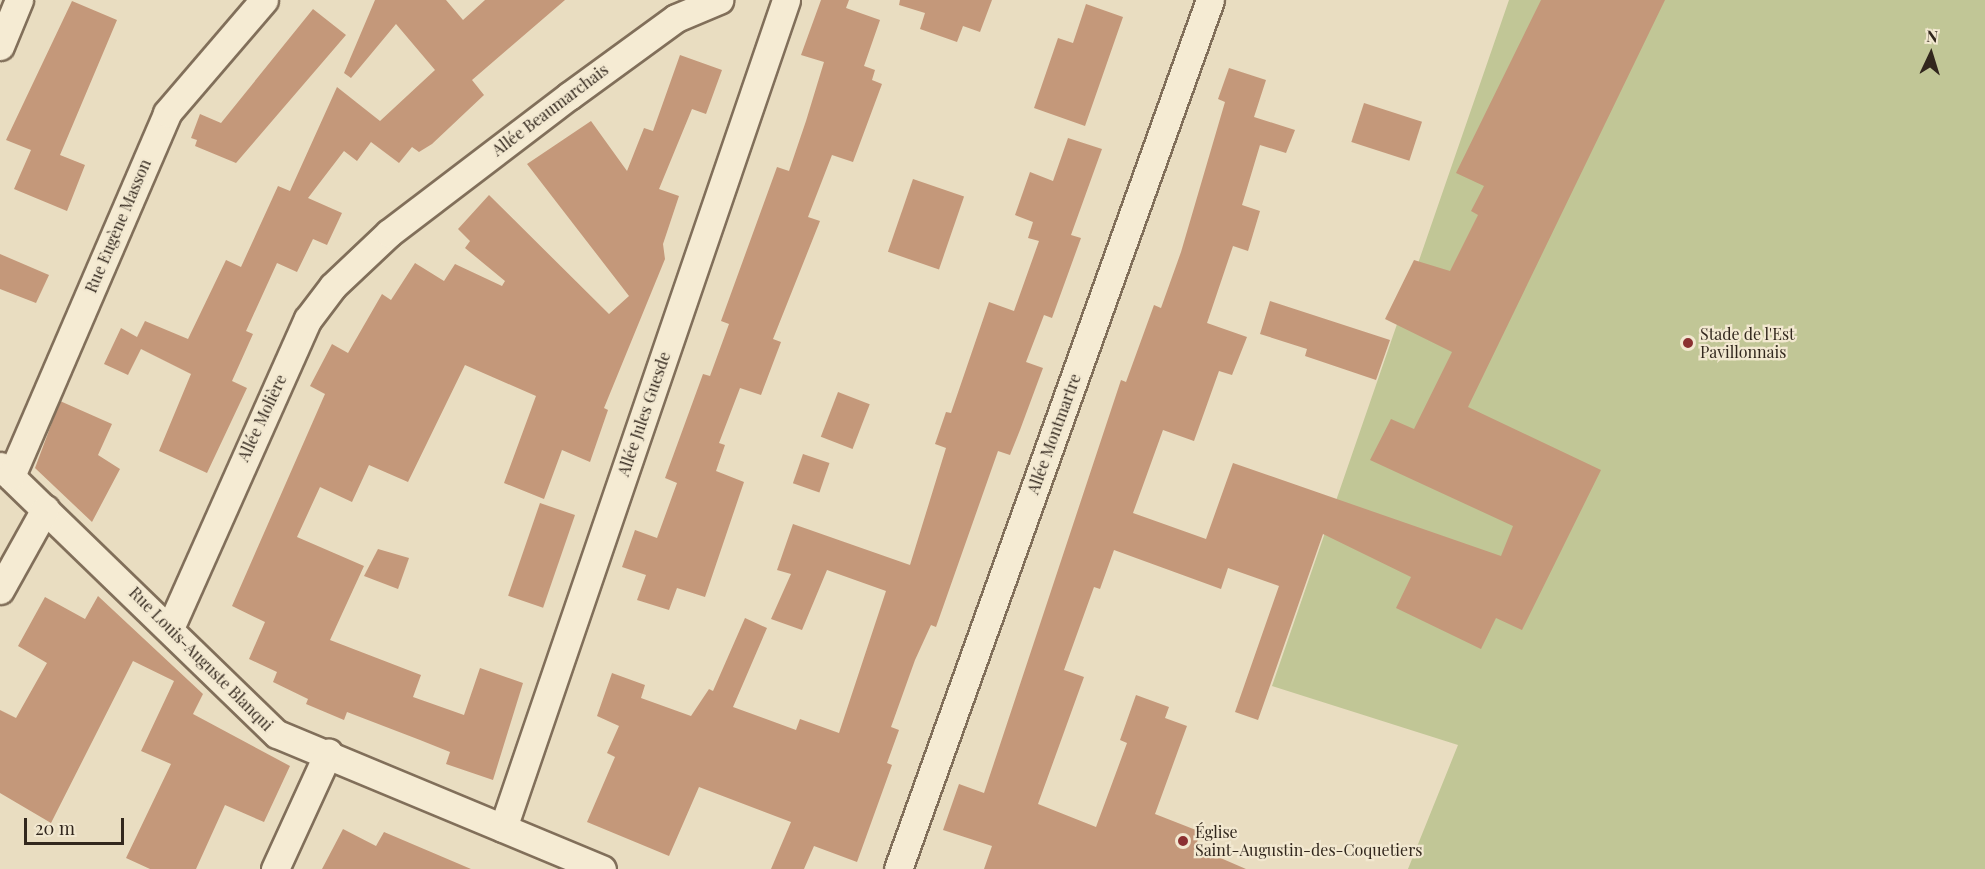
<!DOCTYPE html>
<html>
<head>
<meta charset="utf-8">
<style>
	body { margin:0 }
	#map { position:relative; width:1985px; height:869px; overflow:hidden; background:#e9ddc1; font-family:"Playfair Display",serif }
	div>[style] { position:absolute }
	.green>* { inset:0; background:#c1c696 }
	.building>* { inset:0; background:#c4987a; transform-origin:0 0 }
	.roads { filter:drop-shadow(2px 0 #816f5a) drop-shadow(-2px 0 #816f5a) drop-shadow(0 2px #816f5a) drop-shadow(0 -2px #816f5a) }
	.street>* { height:27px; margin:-13.5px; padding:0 13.5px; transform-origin:13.5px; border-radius:13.5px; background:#f5ebd3 }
	.dots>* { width:16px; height:16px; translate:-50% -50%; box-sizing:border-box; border:3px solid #f2e8d0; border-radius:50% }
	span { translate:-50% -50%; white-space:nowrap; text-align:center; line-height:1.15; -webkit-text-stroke:4.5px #f2e8d0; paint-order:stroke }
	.street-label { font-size:16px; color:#32271d }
	.poi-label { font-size:16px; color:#32271d }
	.left { translate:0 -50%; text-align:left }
	.north { position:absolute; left:1901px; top:24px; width:60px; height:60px; -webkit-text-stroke:4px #f2e8d0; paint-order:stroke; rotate:4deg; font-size:16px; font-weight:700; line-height:24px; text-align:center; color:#32271d }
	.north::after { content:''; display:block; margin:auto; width:21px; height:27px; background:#32271d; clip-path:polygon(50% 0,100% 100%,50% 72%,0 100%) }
	.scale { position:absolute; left:24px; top:818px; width:100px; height:27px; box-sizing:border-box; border:3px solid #32271d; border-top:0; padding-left:8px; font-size:18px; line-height:21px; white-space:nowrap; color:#32271d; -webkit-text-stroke:4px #f2e8d0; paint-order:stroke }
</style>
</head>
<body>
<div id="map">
	<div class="green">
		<i style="clip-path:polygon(1509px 0,1985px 0,1985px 869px,1408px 869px,1458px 745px,1272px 686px)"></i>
	</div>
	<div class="building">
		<i style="clip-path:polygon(375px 0,446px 0,463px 20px,485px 0,565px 0,472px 80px,484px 95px,432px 144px,419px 152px,412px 147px,399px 163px,371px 142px,357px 161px,344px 151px,308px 198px,342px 213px,327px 245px,313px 239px,297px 272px,277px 263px,246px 331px,253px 334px,232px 381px,247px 388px,207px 473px,159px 451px,191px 374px,141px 349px,128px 375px,104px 364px,121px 328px,137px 337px,145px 321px,188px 339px,226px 260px,241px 267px,278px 186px,290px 191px,337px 87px,380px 121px,435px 70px,396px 24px,351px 78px,344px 73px)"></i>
		<i style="clip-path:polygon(821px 0,849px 0,846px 8px,880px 20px,864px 66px,875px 70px,872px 80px,882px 84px,853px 162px,832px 155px,808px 217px,820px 221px,773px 339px,781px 342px,761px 395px,740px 388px,719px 443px,725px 445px,716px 471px,744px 482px,705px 597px,677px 588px,669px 610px,637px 600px,646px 575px,622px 567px,635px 530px,657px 538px,677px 483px,665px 478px,703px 374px,710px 376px,729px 324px,721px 321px,777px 167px,789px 171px,806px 121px,824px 62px,801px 55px)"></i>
		<i style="clip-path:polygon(900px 0,992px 0,980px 32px,963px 26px,957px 42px,920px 29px,925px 13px,899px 5px)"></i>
		<i style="clip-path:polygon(1541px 0,1665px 0,1468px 407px,1601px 470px,1522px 630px,1496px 618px,1481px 649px,1396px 608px,1411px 577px,1323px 534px,1258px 720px,1235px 712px,1279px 586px,1228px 568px,1221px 589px,1114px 550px,1100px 589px,1094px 587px,1064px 670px,1084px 677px,1038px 804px,1096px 827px,1127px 743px,1120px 740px,1136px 695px,1169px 707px,1165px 718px,1187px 726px,1155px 814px,1201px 832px,1195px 847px,1246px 869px,984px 869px,992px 846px,943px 830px,959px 784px,984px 793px,1121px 380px,1126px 382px,1154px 305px,1161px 308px,1181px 252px,1225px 102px,1218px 99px,1229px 68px,1266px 80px,1254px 117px,1295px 130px,1286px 153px,1260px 145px,1242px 205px,1260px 211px,1248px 251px,1233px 246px,1207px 323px,1247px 337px,1232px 375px,1219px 371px,1194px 441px,1163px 430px,1133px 513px,1206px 539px,1233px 463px,1501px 556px,1513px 526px,1370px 460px,1391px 419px,1414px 429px,1452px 352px,1385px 319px,1414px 260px,1450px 271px,1478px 215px,1471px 211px,1484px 186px,1456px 173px)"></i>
		<i style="clip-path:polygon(72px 1px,117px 20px,60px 155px,85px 165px,67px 211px,14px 189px,31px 150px,6px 140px)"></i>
		<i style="clip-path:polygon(1086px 4px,1123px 17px,1085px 126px,1034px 108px,1058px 38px,1073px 43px)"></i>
		<i style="clip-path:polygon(313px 9px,346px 35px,236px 163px,195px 146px,197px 140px,191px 138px,200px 114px,221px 123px)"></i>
		<i style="clip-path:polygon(680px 55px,722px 70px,706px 114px,692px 109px,659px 189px,679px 196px,663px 244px,665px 259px,604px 408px,608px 410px,590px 462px,562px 450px,544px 499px,504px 483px,536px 396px,465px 365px,408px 482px,369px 465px,352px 502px,320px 487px,297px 537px,364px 566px,330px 640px,421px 675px,413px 697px,464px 715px,480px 668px,523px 683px,493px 780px,446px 764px,450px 752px,420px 740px,347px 712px,344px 720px,306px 704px,308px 699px,273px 682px,277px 672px,249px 659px,265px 622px,232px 606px,325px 394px,310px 386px,332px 344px,348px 353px,382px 294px,391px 300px,415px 263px,444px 281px,455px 264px,502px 286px,505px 281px,465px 248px,470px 241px,458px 229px,489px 195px,609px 314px,629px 296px,527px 164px,591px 121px,627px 171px,644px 128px,653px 131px)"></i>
		<i style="left:1364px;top:103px;width:61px;height:41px;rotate:18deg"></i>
		<i style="clip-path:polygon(1068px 138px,1102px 149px,1071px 235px,1081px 238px,1052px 318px,1044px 315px,1026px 362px,1043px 368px,1020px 430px,1010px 455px,998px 451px,936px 627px,931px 625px,915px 660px,891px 727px,899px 730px,887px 763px,892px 765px,857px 862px,814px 846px,804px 869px,771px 869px,791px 822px,699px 787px,669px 856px,587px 822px,615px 757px,607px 753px,619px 726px,597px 716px,612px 673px,645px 685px,641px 698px,691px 716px,709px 689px,713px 691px,745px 618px,767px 628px,733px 707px,796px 730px,800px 719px,839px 733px,886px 591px,827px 570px,802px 630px,771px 619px,791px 574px,777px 570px,793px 524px,910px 565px,946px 448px,935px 444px,946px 412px,951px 413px,989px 302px,1014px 311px,1039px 241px,1028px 238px,1033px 222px,1015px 215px,1030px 172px,1053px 181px)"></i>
		<i style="left:913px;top:179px;width:54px;height:77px;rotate:19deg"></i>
		<i style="clip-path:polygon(0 254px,49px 275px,36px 303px,0 289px)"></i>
		<i style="clip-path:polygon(1270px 301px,1390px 340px,1376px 380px,1305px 356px,1307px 349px,1260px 334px)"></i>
		<i style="left:838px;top:392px;width:34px;height:48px;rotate:21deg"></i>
		<i style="clip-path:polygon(60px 401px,112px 424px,98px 455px,120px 469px,92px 522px,35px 468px)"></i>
		<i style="left:803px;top:454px;width:28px;height:31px;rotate:19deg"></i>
		<i style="left:540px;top:503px;width:37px;height:98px;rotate:19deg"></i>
		<i style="clip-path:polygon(378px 549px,409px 558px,398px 589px,364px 576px)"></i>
		<i style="clip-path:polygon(98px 596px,203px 694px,193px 714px,290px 766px,264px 822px,225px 805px,196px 869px,150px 869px,126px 858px,171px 764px,141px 751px,174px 681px,133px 661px,51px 823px,0 793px,0 710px,16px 718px,47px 663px,18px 646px,45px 597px,85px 619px)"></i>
		<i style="clip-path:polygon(343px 829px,376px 846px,384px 832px,471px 869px,322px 869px)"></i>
	</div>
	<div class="roads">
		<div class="street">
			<i style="left:0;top:46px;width:50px;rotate:-67.6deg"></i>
			<i style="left:0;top:466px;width:385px;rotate:44.1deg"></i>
			<i style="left:277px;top:734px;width:352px;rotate:22.6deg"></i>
			<i style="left:11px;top:476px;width:395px;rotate:-66.7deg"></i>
			<i style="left:167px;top:113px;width:149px;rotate:-49.4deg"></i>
			<i style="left:0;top:590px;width:93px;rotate:-60.9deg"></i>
			<i style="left:171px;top:626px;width:336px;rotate:-66deg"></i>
			<i style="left:308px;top:319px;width:41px;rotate:-52.9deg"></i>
			<i style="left:333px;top:286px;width:77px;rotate:-43.4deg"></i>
			<i style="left:389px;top:233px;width:226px;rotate:-37.3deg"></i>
			<i style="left:569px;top:96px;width:132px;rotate:-36.1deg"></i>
			<i style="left:676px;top:18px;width:47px;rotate:-22.7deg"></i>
			<i style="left:503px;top:828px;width:875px;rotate:-71.13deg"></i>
			<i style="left:275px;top:869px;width:128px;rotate:-65.4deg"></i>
			<i style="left:898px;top:869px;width:923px;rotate:-70.25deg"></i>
		</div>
	</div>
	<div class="dots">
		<i style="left:1688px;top:343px;background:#8b3031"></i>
		<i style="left:1183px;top:841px;background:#8b3031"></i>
	</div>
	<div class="street-label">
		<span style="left:550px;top:110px;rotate:-37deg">Allée Beaumarchais</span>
		<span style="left:118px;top:226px;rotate:-67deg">Rue Eugène Masson</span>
		<span style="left:644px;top:414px;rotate:-71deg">Allée Jules Guesde</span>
		<span style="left:262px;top:418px;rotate:-65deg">Allée Molière</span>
		<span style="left:1054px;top:434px;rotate:-70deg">Allée Montmartre</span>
		<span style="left:201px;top:659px;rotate:45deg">Rue Louis-Auguste Blanqui</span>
	</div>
	<div class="poi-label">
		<span class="left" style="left:1700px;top:343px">Stade de l'Est<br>Pavillonnais</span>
		<span class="left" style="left:1195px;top:841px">Église<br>Saint-Augustin-des-Coquetiers</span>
	</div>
	<div class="north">N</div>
	<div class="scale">20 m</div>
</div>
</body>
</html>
